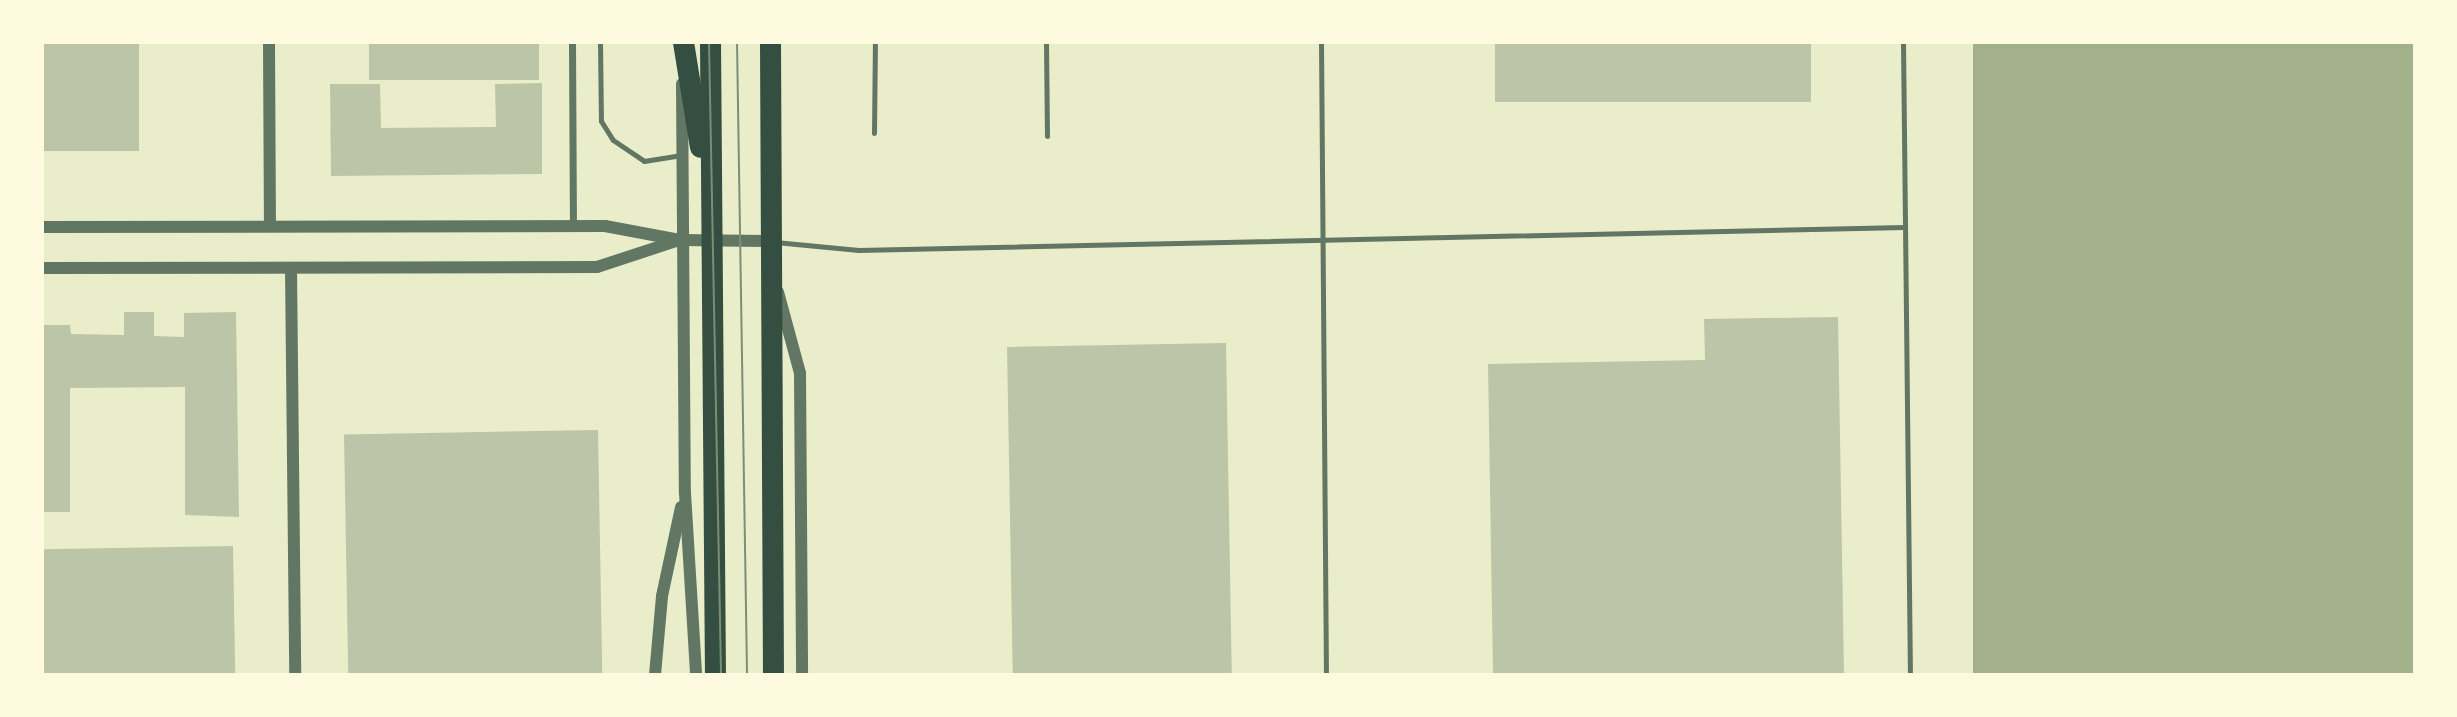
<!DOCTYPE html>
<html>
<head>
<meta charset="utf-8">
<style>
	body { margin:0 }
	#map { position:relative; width:2457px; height:717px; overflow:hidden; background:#e9edc9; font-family:Commissioner,sans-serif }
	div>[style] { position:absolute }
	.water>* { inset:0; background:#a3b18a; transform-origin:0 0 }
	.building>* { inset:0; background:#bcc5a7; transform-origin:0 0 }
	.service>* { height:5px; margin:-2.5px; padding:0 2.5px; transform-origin:2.5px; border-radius:2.5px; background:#617663 }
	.minor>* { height:7px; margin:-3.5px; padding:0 3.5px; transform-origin:3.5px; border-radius:3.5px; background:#617663 }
	.tertiary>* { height:12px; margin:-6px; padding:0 6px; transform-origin:6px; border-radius:6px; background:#617663 }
	.motorway>* { height:21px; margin:-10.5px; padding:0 10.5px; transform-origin:10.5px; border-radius:10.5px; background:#344e41 }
	.tram>* { height:2px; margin:-1px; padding:0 1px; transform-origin:1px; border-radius:1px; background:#7c8e77 }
	span { translate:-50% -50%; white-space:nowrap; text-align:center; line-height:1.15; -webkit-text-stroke:5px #fefae0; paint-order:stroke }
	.frame { position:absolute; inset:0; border:44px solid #fefae0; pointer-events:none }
</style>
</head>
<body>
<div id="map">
	<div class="water">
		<i style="left:1973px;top:42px;width:442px;height:633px"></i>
	</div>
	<div class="building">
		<i style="left:42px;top:42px;width:97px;height:109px"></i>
		<i style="left:369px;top:42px;width:170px;height:38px"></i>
		<i style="left:1495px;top:42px;width:316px;height:60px"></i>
		<i style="clip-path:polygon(542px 83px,542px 174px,331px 176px,330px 84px,380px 84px,381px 128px,496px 127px,495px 84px)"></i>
		<i style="clip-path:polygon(124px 312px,154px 312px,154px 336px,184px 337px,184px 313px,236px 312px,239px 517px,185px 515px,185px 387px,70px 388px,70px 512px,42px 512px,42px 325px,70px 325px,71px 334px,124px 335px)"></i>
		<i style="clip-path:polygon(1838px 317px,1844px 675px,1493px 675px,1488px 364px,1705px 360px,1704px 319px)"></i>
		<i style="left:1226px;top:343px;width:332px;height:219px;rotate:89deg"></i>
		<i style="left:598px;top:430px;width:245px;height:254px;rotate:89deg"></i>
		<i style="left:233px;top:546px;width:129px;height:191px;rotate:89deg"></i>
	</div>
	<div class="service">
		<i style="left:600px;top:42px;width:79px;rotate:89.3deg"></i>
		<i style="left:601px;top:121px;width:22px;rotate:58deg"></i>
		<i style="left:613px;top:140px;width:37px;rotate:34deg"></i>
		<i style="left:644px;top:161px;width:38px;rotate:-9deg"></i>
		<i style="left:1046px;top:42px;width:94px;rotate:89.4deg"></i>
		<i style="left:1321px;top:42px;width:633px;rotate:89.55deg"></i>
		<i style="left:1903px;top:42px;width:633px;rotate:89.37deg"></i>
		<i style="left:874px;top:133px;width:91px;rotate:-89.4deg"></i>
		<i style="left:775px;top:242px;width:84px;rotate:5.4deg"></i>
		<i style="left:859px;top:250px;width:1046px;rotate:-1.26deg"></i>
	</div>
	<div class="minor">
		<i style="left:572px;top:42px;width:185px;rotate:89.7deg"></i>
	</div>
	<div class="tertiary">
		<i style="left:269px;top:42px;width:183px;rotate:89.7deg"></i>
		<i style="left:682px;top:84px;width:409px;rotate:89.6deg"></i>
		<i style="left:685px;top:493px;width:182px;rotate:86.5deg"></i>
		<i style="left:42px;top:227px;width:563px;rotate:-0.1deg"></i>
		<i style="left:605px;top:226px;width:76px;rotate:10.6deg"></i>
		<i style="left:680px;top:240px;width:85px;rotate:0.7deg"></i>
		<i style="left:42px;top:268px;width:555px;rotate:-0.1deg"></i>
		<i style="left:597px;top:267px;width:83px;rotate:-18.2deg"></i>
		<i style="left:291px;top:268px;width:407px;rotate:89.4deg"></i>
		<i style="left:778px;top:292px;width:84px;rotate:74.8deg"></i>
		<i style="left:800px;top:373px;width:302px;rotate:89.6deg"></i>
		<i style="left:655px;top:675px;width:79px;rotate:-84.9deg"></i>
		<i style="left:662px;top:596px;width:91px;rotate:-77.9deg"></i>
	</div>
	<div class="motorway">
		<i style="left:683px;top:42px;width:106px;rotate:80.8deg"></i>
		<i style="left:710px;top:42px;width:633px;rotate:89.55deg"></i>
		<i style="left:770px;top:42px;width:633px;rotate:89.73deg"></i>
	</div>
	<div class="tram">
		<i style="left:709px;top:42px;width:633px;rotate:88.91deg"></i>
		<i style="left:737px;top:42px;width:633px;rotate:89.09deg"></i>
	</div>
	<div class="frame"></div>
</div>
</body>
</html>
